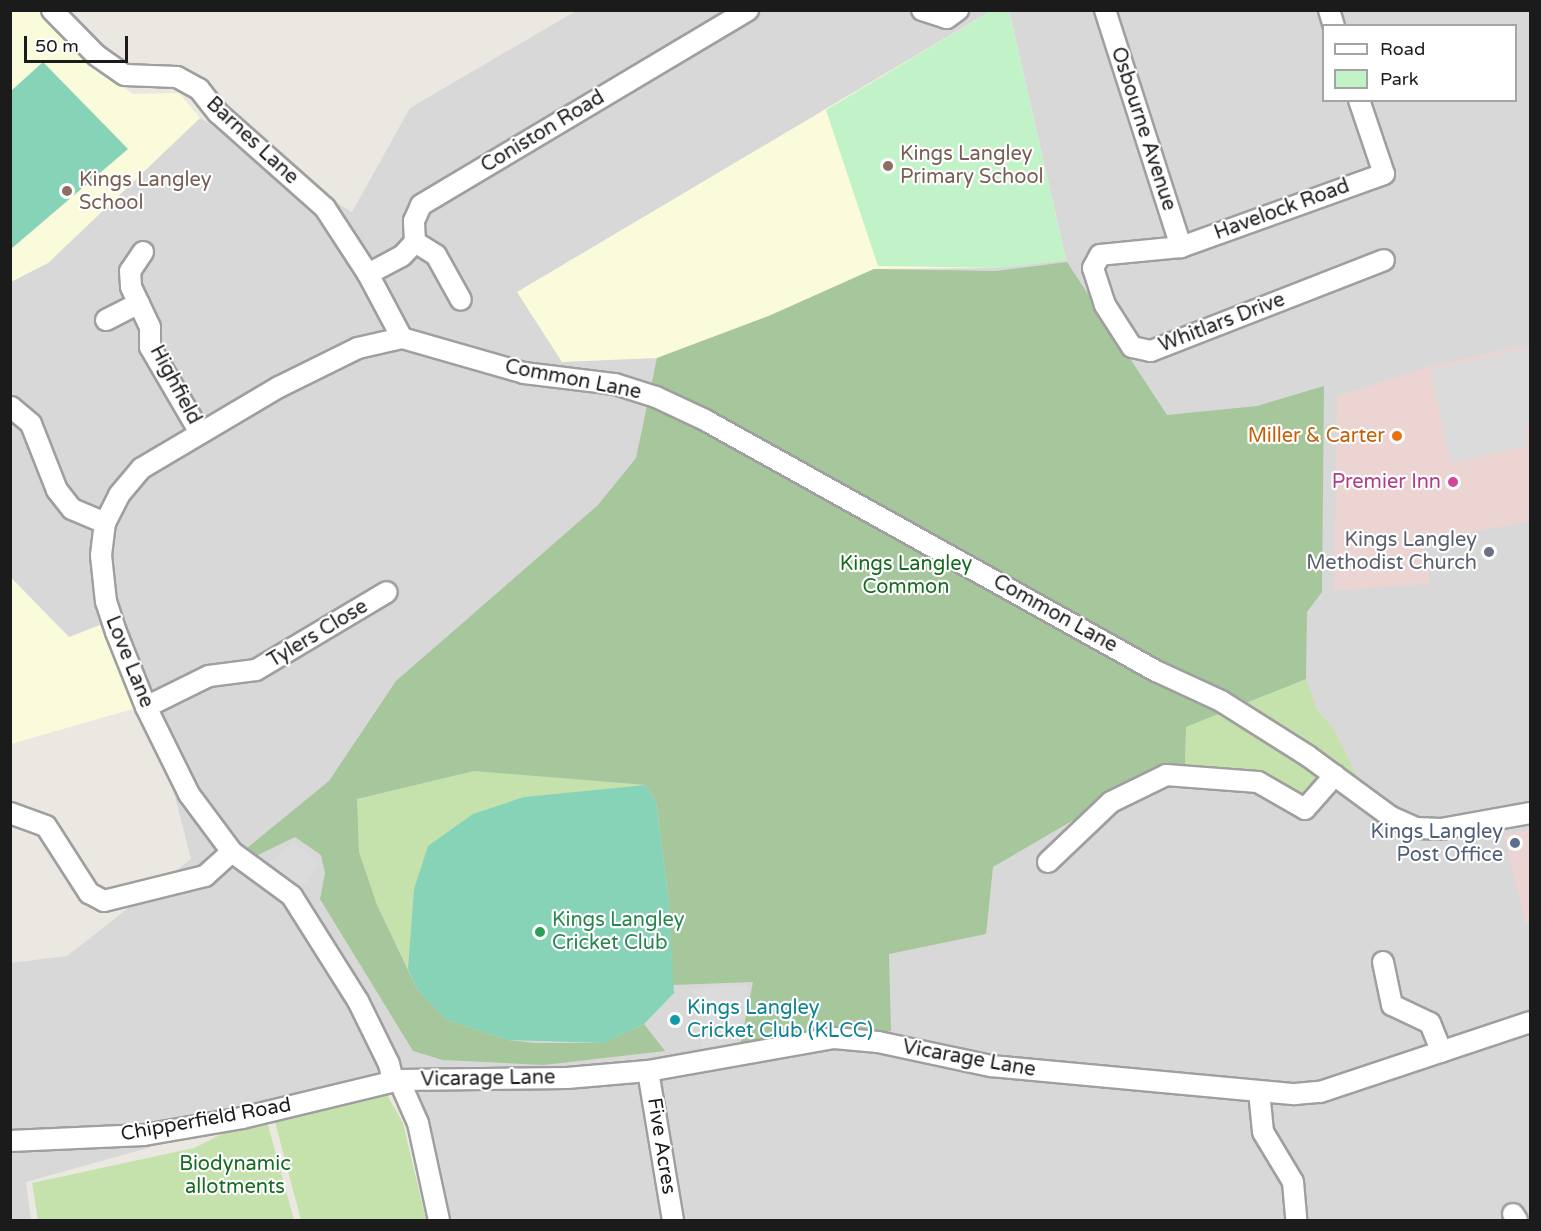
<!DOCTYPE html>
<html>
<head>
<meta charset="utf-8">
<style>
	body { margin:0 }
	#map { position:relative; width:1541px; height:1231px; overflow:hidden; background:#ebe8e2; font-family:"Varela Round",sans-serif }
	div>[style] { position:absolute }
	.residential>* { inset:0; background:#d9d8d8 }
	.commercial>* { inset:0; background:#ebd4d2 }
	.education>* { inset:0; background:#fafbdb }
	.grass>* { inset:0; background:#c5e1ac }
	.forest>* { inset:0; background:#a6c69b }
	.park>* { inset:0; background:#c2f2c7 }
	.pitch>* { inset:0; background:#87d3b7 }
	.parking>* { inset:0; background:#dbdbdb }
	.roads { filter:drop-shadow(2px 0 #9f9f9f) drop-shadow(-2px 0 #9f9f9f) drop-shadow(0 2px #9f9f9f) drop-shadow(0 -2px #9f9f9f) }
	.minor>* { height:20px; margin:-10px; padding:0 10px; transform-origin:10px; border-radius:10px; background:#fff }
	.dots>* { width:16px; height:16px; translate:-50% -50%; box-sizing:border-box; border:3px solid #fff; border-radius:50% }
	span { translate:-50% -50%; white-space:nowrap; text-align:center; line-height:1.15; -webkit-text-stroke:4.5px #fff; paint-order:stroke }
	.street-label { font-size:20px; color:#1b1b1b }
	.education-label { font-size:20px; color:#785e54 }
	.left { translate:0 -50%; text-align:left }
	.food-label { font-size:20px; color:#c56008 }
	.right { translate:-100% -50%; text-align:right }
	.hotel-label { font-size:20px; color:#b23c85 }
	.worship-label { font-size:20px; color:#5b616d }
	.park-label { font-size:20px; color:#166c20 }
	.service-label { font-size:20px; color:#4e5e75 }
	.leisure-label { font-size:20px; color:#27864d }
	.culture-label { font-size:20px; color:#0d838f }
	.frame { position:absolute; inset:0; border:12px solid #1b1b1b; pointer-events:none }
	.legend { position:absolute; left:1322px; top:24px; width:195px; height:78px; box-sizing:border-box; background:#fff; border:2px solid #a4a4a4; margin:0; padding:8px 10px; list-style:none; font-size:18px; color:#1b1b1b }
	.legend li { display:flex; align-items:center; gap:12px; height:30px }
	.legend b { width:30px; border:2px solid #a4a4a4 }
	.scale { position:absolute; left:24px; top:36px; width:104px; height:27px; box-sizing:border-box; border:3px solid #1b1b1b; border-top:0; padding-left:8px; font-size:18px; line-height:21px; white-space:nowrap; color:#1b1b1b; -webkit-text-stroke:4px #fff; paint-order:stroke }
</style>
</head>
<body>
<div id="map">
	<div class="residential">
		<i style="clip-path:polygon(evenodd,576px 11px,1530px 11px,1530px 1220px,450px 1220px,446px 1195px,403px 1089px,230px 1125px,26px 1182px,31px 1220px,11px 1220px,10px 963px,67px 956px,191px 859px,172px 785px,100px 625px,69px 638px,11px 577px,10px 282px,48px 263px,200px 118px,352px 212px,410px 108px,576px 11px,1324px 26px,1516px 26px,1516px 100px,1324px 100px,1324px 26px)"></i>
	</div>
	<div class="commercial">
		<i style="clip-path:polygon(1530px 344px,1530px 521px,1424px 542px,1430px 584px,1334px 590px,1337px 396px,1428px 367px)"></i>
		<i style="clip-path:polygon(1530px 829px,1530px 922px,1525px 923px,1504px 835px)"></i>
	</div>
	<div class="education">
		<i style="clip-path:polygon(11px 11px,41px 11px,90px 66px,133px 94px,179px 93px,200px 118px,48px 263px,11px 282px)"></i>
		<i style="clip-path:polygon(991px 11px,1009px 11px,1066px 260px,991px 268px,874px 269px,771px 315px,657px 358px,562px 362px,517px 292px)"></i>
		<i style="clip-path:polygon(10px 577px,69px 637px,100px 625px,136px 708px,11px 744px)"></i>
	</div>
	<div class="grass">
		<i style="clip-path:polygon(1306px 679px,1317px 710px,1333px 728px,1368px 798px,1335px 772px,1305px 803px,1260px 775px,1185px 764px,1186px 727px)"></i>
		<i style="clip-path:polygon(474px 771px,646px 785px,524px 797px,473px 814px,414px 889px,408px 969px,377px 905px,359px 852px,357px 799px)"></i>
		<i style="clip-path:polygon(387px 1095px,403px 1123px,426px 1220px,301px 1220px,275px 1122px)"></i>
		<i style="clip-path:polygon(268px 1125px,294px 1220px,38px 1220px,32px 1183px,194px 1148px,234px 1128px)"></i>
	</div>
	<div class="forest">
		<i style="clip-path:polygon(1067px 262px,1167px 415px,1257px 406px,1324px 386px,1322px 592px,1307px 612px,1306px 679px,1186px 727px,1185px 764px,1163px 768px,993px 867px,986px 934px,889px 954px,891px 1031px,739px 1050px,753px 982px,673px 985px,668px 894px,656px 802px,646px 785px,474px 771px,357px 799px,359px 852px,377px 905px,417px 989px,447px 1020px,508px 1040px,535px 1043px,603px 1043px,644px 1024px,665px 1051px,544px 1065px,443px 1060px,413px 1051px,320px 899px,325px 873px,321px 855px,295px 837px,256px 856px,247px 848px,329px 781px,396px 681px,598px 505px,636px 458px,657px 358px,771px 315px,874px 269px,995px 271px)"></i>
	</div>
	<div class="park">
		<i style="clip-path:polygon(991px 11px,1009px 11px,1066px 260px,998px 268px,878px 266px,826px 110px)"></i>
	</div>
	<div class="pitch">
		<i style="clip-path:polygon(43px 62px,128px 149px,11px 249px,11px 91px)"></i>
		<i style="clip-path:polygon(646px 785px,656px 802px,668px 894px,674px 993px,644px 1024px,603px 1043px,508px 1040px,447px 1020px,417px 989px,408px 969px,414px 889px,428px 846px,473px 814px,524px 797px)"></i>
	</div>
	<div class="parking">
		<i style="clip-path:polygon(1530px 347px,1530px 425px,1524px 427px,1528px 446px,1451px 463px,1430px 370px)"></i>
		<i style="clip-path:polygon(293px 842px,319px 863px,301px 891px,270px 863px)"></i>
		<i style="clip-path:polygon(748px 985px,734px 1045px,700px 1048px,706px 1017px,691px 989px)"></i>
	</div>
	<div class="roads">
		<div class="minor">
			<i style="left:52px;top:10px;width:63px;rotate:45.6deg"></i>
			<i style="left:96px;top:55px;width:35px;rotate:35deg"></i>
			<i style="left:125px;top:75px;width:52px;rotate:2.2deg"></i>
			<i style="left:177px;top:77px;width:25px;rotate:29deg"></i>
			<i style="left:199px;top:89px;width:31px;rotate:52deg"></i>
			<i style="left:218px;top:113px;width:143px;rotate:41.6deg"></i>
			<i style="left:325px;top:208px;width:79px;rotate:56.9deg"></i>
			<i style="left:368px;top:274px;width:72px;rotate:62deg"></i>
			<i style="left:922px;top:10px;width:26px;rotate:18deg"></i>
			<i style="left:947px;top:18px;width:14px;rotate:-36deg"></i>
			<i style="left:1105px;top:10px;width:249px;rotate:72.2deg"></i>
			<i style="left:1329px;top:10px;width:17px;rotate:73deg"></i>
			<i style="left:1359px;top:100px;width:78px;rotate:71.3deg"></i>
			<i style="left:1384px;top:174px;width:216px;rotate:160.2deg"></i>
			<i style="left:1181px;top:247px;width:81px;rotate:174.4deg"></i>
			<i style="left:1100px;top:255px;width:15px;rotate:118deg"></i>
			<i style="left:1093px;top:268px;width:39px;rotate:72deg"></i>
			<i style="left:1105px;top:305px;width:50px;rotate:57.3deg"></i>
			<i style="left:1132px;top:347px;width:19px;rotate:12deg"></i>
			<i style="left:1151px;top:351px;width:250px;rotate:-21.3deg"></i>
			<i style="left:415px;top:242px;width:25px;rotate:32deg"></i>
			<i style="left:436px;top:255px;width:51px;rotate:60.9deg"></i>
			<i style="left:143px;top:252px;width:23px;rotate:124deg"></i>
			<i style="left:130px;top:271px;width:16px;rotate:86deg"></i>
			<i style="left:131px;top:287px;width:44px;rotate:64.6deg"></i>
			<i style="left:150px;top:327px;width:20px;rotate:90deg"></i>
			<i style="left:150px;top:347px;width:99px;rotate:59.8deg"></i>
			<i style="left:368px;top:274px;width:38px;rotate:-28deg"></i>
			<i style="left:402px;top:256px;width:19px;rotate:-47deg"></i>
			<i style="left:415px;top:242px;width:21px;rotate:-93deg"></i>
			<i style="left:414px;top:221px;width:17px;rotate:-66deg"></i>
			<i style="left:421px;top:205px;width:381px;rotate:-30.8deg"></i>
			<i style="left:106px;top:320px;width:37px;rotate:-27deg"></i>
			<i style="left:11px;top:407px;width:26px;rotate:40deg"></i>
			<i style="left:31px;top:424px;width:71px;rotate:68.5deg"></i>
			<i style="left:57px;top:490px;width:24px;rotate:52deg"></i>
			<i style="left:72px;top:509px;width:36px;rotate:23deg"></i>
			<i style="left:146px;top:707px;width:70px;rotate:-26.2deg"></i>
			<i style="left:209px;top:676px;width:47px;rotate:-7.3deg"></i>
			<i style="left:256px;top:670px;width:152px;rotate:-30.8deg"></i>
			<i style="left:10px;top:813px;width:38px;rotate:20deg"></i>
			<i style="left:46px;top:826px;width:80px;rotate:57.3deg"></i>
			<i style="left:89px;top:893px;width:17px;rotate:28deg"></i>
			<i style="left:104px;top:901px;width:104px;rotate:-13.9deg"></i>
			<i style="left:205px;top:876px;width:36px;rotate:-42deg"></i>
			<i style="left:1048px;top:862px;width:87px;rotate:-43.6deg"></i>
			<i style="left:1111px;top:802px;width:61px;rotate:-26.1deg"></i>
			<i style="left:1166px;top:775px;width:92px;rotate:4.4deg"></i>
			<i style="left:1258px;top:782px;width:54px;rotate:29.9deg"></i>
			<i style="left:1305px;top:809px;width:45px;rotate:-48.6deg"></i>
			<i style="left:1383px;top:962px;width:44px;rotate:78.2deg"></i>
			<i style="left:1392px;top:1005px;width:42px;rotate:25.3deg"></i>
			<i style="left:1430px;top:1023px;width:31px;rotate:68deg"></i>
			<i style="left:648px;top:1071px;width:151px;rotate:80.5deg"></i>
			<i style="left:399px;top:1080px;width:47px;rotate:66.2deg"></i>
			<i style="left:418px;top:1123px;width:99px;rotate:77.8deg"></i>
			<i style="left:393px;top:1081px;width:17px;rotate:-103deg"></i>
			<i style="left:389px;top:1064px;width:70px;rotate:-116.2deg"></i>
			<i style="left:358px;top:1001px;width:124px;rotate:-122.2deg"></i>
			<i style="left:292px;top:896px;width:74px;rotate:-143.7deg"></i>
			<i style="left:232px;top:852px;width:72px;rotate:-126.6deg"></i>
			<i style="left:189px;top:794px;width:97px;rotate:-116.3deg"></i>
			<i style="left:146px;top:707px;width:81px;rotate:-111.8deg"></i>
			<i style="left:116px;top:632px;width:32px;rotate:-108deg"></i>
			<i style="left:106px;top:602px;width:47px;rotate:-96.1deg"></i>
			<i style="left:101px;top:555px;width:32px;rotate:-83deg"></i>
			<i style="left:105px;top:523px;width:31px;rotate:-63deg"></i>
			<i style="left:119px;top:495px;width:35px;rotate:-50deg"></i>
			<i style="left:142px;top:468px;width:159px;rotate:-30.6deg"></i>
			<i style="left:279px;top:387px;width:88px;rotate:-26.3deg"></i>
			<i style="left:358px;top:348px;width:45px;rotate:-12.8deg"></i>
			<i style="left:402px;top:338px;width:127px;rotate:16deg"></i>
			<i style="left:524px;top:373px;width:92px;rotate:6.9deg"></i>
			<i style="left:615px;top:384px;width:43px;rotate:17.6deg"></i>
			<i style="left:656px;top:397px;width:54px;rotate:25.1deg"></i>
			<i style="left:705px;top:420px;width:516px;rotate:29.1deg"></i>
			<i style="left:1156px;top:671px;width:72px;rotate:24.8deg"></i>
			<i style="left:1221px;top:701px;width:103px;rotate:32.3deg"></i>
			<i style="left:1308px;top:756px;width:103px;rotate:36.3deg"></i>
			<i style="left:1391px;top:817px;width:27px;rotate:24deg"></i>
			<i style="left:1416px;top:828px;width:25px;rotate:2deg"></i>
			<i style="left:1441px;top:829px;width:90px;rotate:-10.2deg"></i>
			<i style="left:1259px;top:1091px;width:41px;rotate:84.4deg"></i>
			<i style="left:1263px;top:1132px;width:58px;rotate:59deg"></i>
			<i style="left:1293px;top:1182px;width:38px;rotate:85deg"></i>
			<i style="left:10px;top:1141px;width:134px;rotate:-2.6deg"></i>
			<i style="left:144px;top:1135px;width:99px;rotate:-9.8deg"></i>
			<i style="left:242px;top:1118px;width:162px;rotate:-13.6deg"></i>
			<i style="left:399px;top:1080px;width:168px;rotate:-0.7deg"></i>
			<i style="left:567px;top:1078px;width:81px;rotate:-4.9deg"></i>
			<i style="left:648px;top:1071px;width:189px;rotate:-10.1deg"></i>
			<i style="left:834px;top:1038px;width:44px;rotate:5.2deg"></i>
			<i style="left:878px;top:1042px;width:116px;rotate:12deg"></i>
			<i style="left:991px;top:1066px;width:305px;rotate:5.3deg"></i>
			<i style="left:1295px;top:1094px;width:25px;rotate:-5deg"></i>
			<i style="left:1320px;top:1092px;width:221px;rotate:-18.4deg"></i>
			<i style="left:1513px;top:1214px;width:7px;rotate:56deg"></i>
		</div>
	</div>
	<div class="dots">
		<i style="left:888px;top:166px;background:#8d6e63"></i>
		<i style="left:67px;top:191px;background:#8d6e63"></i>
		<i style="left:1397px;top:436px;background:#e8710a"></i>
		<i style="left:1453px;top:482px;background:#d1479c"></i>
		<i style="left:1489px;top:552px;background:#6b7280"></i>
		<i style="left:1515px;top:843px;background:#5c6f8a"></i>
		<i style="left:540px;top:932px;background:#2e9e5b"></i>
		<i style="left:675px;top:1020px;background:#0f9aa8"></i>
	</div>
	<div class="street-label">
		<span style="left:1143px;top:129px;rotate:72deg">Osbourne Avenue</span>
		<span style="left:543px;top:132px;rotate:-31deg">Coniston Road</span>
		<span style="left:252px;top:141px;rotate:43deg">Barnes Lane</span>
		<span style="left:1282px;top:210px;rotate:-20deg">Havelock Road</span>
		<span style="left:1222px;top:323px;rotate:-21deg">Whitlars Drive</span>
		<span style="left:573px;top:380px;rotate:11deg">Common Lane</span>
		<span style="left:175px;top:385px;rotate:62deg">Highfield</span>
		<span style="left:1055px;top:614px;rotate:29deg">Common Lane</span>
		<span style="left:318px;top:634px;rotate:-31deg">Tylers Close</span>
		<span style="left:129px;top:662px;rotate:68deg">Love Lane</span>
		<span style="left:969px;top:1059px;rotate:10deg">Vicarage Lane</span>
		<span style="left:488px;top:1079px;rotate:-1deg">Vicarage Lane</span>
		<span style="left:206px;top:1120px;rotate:-10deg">Chipperfield Road</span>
		<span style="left:661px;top:1146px;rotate:81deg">Five Acres</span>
	</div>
	<div class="education-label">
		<span class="left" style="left:900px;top:166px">Kings Langley<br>Primary School</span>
		<span class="left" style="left:79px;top:192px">Kings Langley<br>School</span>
	</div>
	<div class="food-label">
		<span class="right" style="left:1385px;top:436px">Miller &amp; Carter</span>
	</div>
	<div class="hotel-label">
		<span class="right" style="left:1441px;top:482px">Premier Inn</span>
	</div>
	<div class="worship-label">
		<span class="right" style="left:1477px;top:552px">Kings Langley<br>Methodist Church</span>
	</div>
	<div class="park-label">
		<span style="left:906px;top:576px">Kings Langley<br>Common</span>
		<span style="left:235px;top:1176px">Biodynamic<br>allotments</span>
	</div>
	<div class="service-label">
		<span class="right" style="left:1503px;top:844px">Kings Langley<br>Post Office</span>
	</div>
	<div class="leisure-label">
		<span class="left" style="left:552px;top:932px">Kings Langley<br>Cricket Club</span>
	</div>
	<div class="culture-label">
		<span class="left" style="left:687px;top:1020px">Kings Langley<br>Cricket Club (KLCC)</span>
	</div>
	<div class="frame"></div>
	<ul class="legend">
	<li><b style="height:8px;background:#fff"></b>Road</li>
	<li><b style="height:16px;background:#c2f2c7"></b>Park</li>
	</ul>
	<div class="scale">50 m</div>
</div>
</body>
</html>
